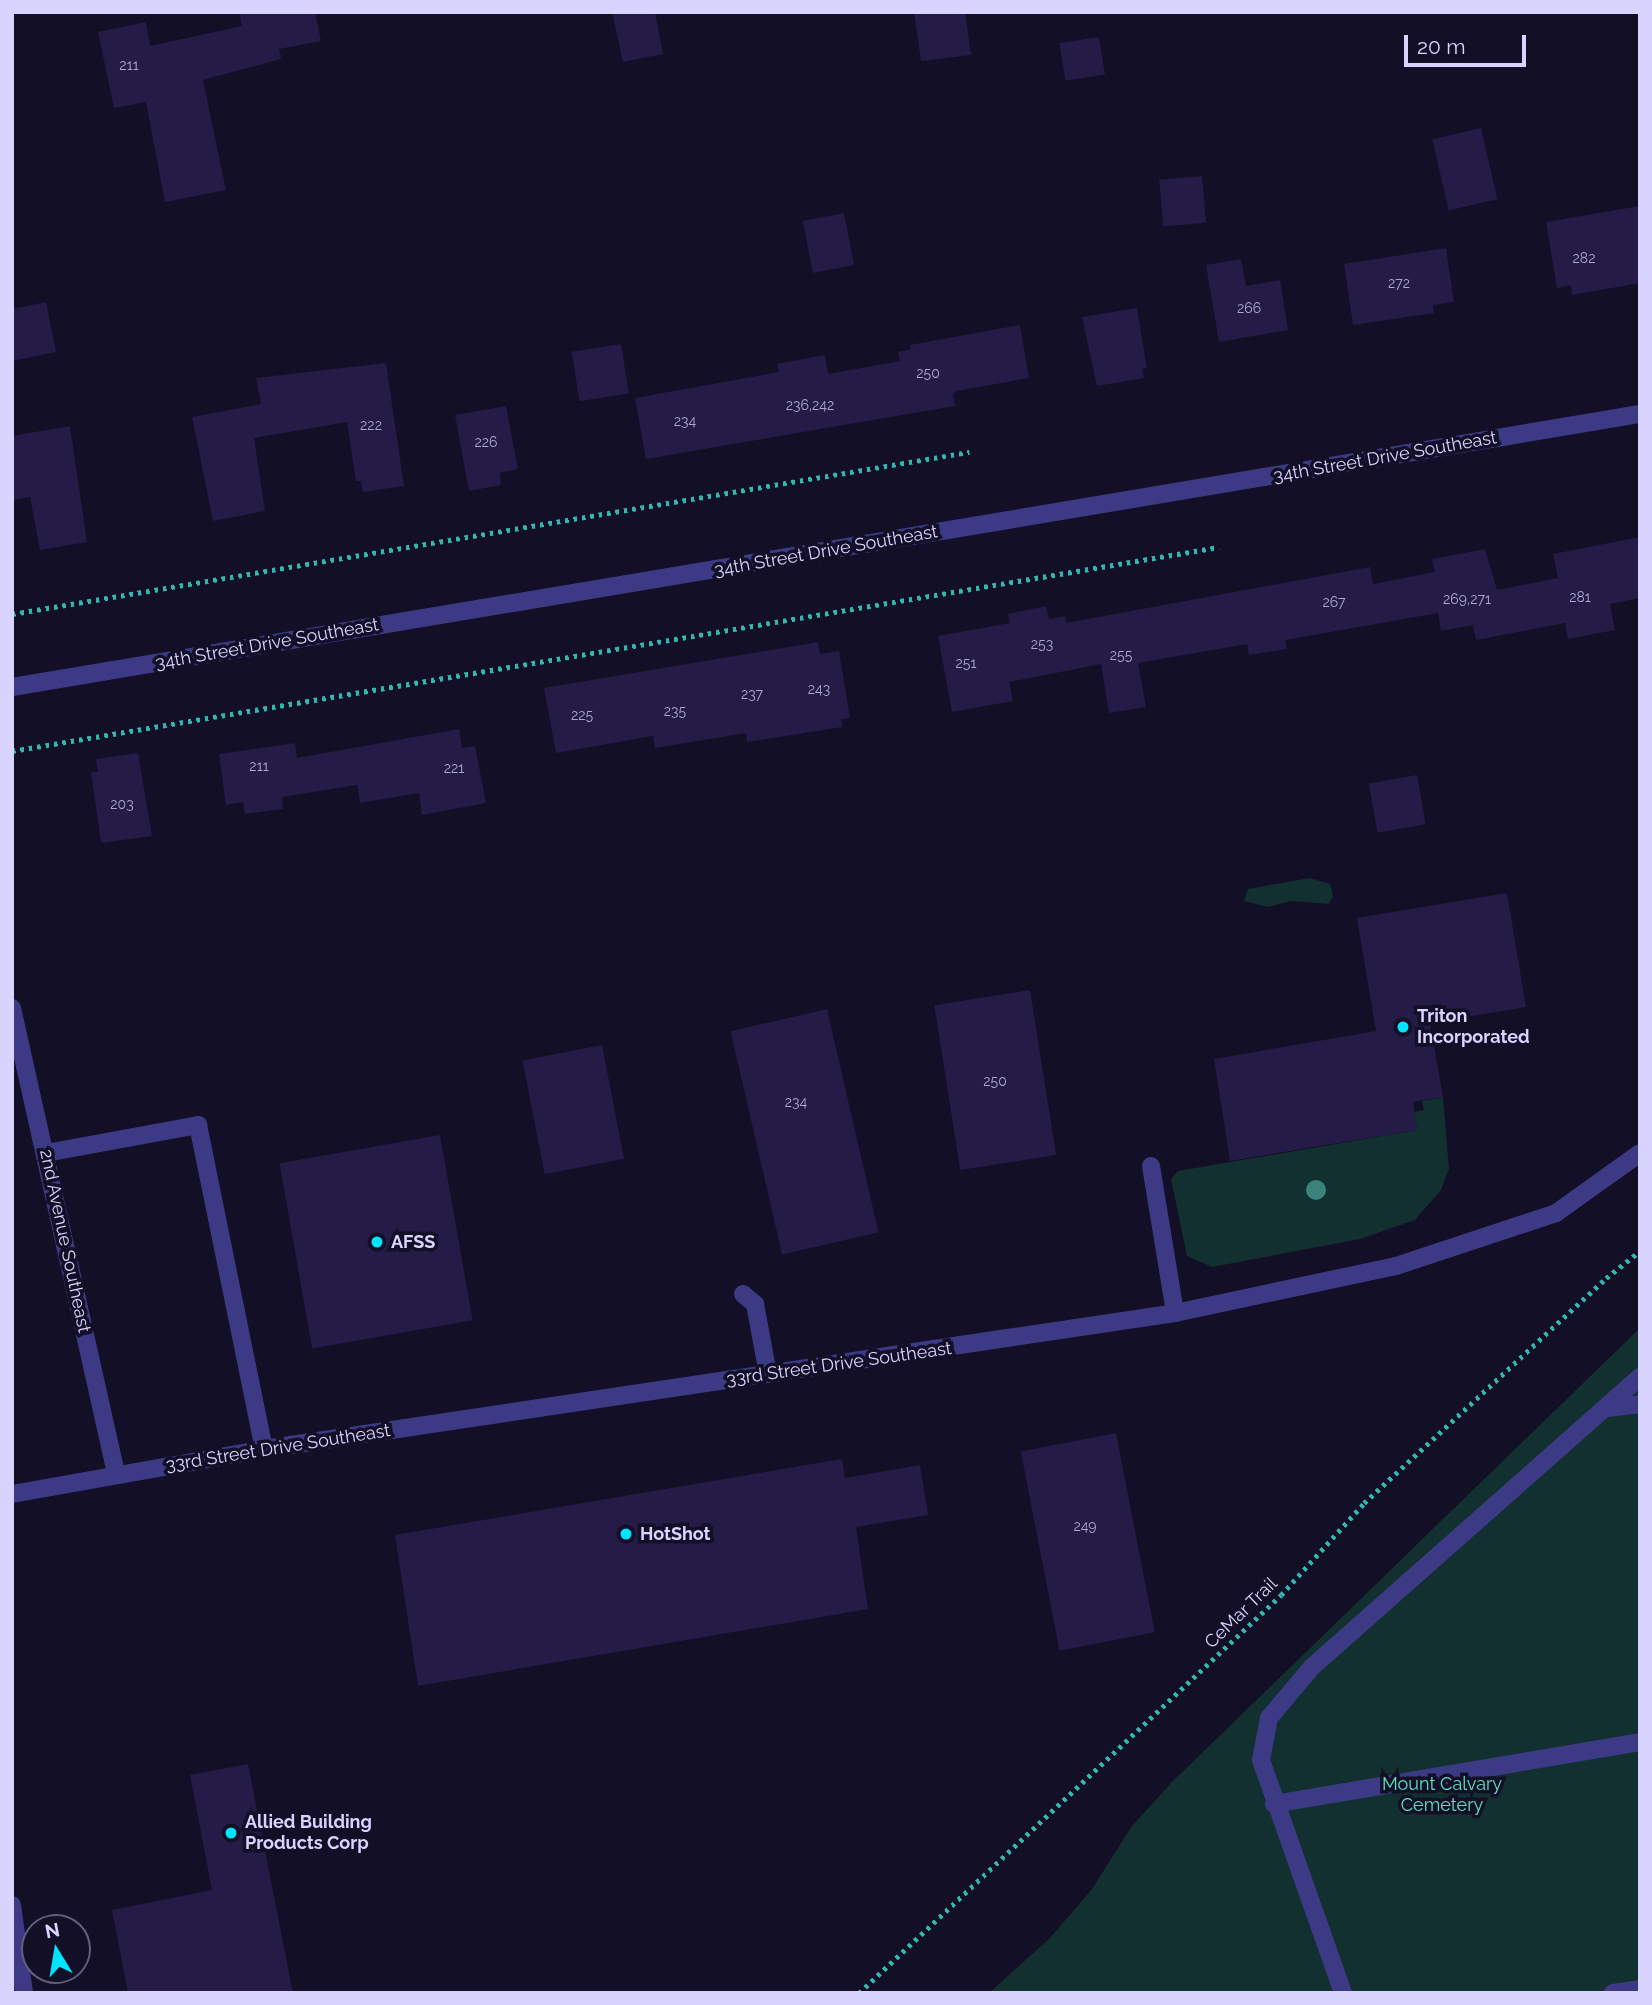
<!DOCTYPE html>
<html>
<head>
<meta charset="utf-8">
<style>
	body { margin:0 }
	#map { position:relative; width:1652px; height:2005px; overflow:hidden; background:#130f26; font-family:Raleway,sans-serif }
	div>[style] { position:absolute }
	.green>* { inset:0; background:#12302f }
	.building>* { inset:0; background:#241b47; transform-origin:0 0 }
	.path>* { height:4.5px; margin-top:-2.25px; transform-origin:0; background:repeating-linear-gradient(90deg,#2fb8b0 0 3.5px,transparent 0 8.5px) }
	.service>* { height:18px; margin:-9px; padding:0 9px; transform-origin:9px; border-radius:9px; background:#3d3a85 }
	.minor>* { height:18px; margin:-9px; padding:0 9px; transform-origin:9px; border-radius:9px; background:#3d3a85 }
	.trees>* { width:20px; height:20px; margin:-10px; border-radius:50%; background:#3d827b }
	.dots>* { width:19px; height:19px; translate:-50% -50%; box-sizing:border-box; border:4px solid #130f26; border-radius:50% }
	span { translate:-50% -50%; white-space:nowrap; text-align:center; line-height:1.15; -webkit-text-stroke:7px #130f26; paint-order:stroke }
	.number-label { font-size:14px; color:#aca6d1 }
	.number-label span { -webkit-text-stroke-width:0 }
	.street-label { font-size:18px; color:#d9d4ff }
	.poi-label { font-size:18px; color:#d9d4ff; font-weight:700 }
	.left { translate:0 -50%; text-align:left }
	.park-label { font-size:18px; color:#5fe0c0 }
	.frame { position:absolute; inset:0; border:14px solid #d9d4ff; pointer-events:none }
	.north { position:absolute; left:21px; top:1914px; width:70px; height:70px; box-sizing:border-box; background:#130f26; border:2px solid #625e7d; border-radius:50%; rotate:349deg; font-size:19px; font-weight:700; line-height:28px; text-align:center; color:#d9d4ff }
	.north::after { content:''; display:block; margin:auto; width:24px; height:32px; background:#00e5ff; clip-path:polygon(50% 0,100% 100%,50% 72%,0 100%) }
	.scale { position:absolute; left:1404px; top:35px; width:122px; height:32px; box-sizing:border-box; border:4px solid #d9d4ff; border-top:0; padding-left:9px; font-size:21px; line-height:24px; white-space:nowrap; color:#d9d4ff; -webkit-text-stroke:5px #130f26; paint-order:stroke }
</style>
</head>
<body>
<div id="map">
	<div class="green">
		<i style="clip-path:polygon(1310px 878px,1330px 884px,1333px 896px,1329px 904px,1291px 901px,1268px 907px,1244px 901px,1248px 889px)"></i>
		<i style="clip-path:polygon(1443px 1097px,1449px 1169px,1441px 1190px,1415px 1220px,1360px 1239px,1212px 1267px,1187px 1256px,1171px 1179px,1178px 1171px,1417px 1130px,1414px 1112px,1424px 1110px,1422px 1101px)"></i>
		<i style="clip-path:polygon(1640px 1328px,1640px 1993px,989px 1993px,1050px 1938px,1092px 1889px,1132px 1826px,1172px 1782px)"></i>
	</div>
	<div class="building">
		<i style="clip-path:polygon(239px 12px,315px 12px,321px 41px,279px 49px,281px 59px,203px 80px,226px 190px,165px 202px,146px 102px,114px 108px,98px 32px,146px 22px,150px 46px,242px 26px)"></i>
		<i style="clip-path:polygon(612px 12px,655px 12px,663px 54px,623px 62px)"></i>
		<i style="clip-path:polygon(914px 12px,965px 12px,971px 55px,921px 61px)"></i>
		<i style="left:1099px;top:37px;width:38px;height:40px;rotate:81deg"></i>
		<i style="left:1481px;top:128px;width:73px;height:50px;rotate:77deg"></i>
		<i style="left:1202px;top:176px;width:47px;height:43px;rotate:85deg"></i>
		<i style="clip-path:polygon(1640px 206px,1640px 283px,1572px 295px,1571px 285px,1557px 288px,1546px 222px)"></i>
		<i style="left:844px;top:213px;width:53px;height:42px;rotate:79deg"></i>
		<i style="clip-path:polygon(1446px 248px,1454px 302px,1433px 305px,1434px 313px,1353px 325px,1344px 264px)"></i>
		<i style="clip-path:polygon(1241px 259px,1246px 286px,1280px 280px,1288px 330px,1219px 342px,1206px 265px)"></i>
		<i style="clip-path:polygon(46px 302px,56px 352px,12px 361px,12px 309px)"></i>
		<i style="clip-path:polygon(1137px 308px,1147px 368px,1142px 369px,1144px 378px,1097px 386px,1082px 317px)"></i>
		<i style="clip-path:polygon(1020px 325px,1029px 378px,957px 391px,953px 394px,955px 406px,646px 459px,635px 398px,779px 372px,777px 364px,825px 355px,828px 374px,900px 361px,898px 352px,911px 349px,910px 345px)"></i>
		<i style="left:621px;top:344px;width:50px;height:50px;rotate:81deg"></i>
		<i style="clip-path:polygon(386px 363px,404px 486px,363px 492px,361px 481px,356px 481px,347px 422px,254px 438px,265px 511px,213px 521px,192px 417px,261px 404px,256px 378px)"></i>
		<i style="clip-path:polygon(506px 406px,518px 469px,500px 473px,501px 485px,469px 491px,455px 415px)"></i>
		<i style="clip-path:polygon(70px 426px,87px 542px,40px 550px,30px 497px,12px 500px,12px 436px)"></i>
		<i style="clip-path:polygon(1640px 537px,1640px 598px,1610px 604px,1615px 630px,1568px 639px,1565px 623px,1476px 640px,1473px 625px,1441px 631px,1438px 613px,1285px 640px,1287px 649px,1249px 655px,1247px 644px,1138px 663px,1146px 707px,1109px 713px,1101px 664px,1009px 682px,1013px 701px,952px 712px,938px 636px,1010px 623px,1008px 614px,1046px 606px,1049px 619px,1065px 616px,1066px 623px,1370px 567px,1373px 584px,1435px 572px,1432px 559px,1485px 549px,1497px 590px,1558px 578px,1553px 554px)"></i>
		<i style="clip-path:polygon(818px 642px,820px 654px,839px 651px,850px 718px,841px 719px,842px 727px,747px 742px,746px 733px,655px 748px,653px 736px,556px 753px,544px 688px)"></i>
		<i style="clip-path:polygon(459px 729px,462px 748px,475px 746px,486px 803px,422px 815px,419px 793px,360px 803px,357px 785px,282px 797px,283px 809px,245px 814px,243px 802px,226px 805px,219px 754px,295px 743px,297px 758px)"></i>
		<i style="clip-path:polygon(138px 753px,152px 836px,101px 843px,91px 772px,98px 772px,96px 759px)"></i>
		<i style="left:1417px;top:775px;width:50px;height:49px;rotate:80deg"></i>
		<i style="clip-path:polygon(1507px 893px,1526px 1007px,1430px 1023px,1443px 1097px,1413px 1102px,1417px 1130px,1230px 1161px,1214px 1059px,1376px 1031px,1357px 918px)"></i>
		<i style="left:1030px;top:990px;width:167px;height:97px;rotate:81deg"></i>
		<i style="left:827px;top:1009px;width:229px;height:99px;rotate:77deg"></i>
		<i style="left:602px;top:1045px;width:116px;height:81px;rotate:79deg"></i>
		<i style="left:440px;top:1135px;width:188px;height:163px;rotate:80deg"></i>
		<i style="left:1116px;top:1433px;width:203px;height:97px;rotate:79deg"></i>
		<i style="clip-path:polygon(842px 1459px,845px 1478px,920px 1465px,928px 1515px,856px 1527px,868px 1609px,418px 1686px,395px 1535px)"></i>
		<i style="clip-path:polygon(248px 1764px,293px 1993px,128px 1993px,112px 1910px,212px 1890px,190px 1775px)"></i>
	</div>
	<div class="path">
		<i style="left:12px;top:614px;width:971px;rotate:-9.61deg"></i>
		<i style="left:12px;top:751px;width:1224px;rotate:-9.59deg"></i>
		<i style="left:859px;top:1993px;width:580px;rotate:-43.32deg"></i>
		<i style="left:1281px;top:1595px;width:124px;rotate:-47.9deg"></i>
		<i style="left:1364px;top:1503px;width:330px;rotate:-42.9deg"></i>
		<i style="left:1606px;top:1278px;width:43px;rotate:-38.5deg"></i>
	</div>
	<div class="service">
		<i style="left:46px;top:1153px;width:155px;rotate:-10.4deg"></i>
		<i style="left:198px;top:1125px;width:331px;rotate:78.5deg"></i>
		<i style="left:1151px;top:1166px;width:149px;rotate:80.7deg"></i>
		<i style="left:743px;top:1294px;width:16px;rotate:40deg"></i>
		<i style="left:755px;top:1304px;width:71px;rotate:79.5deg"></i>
		<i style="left:1608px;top:1408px;width:32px;rotate:-7deg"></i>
		<i style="left:1274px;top:1804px;width:371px;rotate:-9.6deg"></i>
		<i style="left:1343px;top:1993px;width:247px;rotate:-109.4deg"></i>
		<i style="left:1261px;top:1760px;width:43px;rotate:-79.2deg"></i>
		<i style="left:1269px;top:1718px;width:67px;rotate:-49.9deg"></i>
		<i style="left:1312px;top:1667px;width:438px;rotate:-41.5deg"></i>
		<i style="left:1613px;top:1993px;width:27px;rotate:-8deg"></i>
	</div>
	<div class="minor">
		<i style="left:12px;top:687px;width:1651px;rotate:-9.52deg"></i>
		<i style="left:12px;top:1008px;width:477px;rotate:77.4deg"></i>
		<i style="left:12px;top:1494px;width:256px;rotate:-10.1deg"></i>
		<i style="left:264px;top:1449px;width:921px;rotate:-8.49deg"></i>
		<i style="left:1175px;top:1313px;width:226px;rotate:-12deg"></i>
		<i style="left:1396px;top:1266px;width:169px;rotate:-18.3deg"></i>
		<i style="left:1556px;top:1213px;width:103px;rotate:-35.5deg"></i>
		<i style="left:12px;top:1905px;width:89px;rotate:82.2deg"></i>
	</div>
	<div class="trees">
		<i style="left:1316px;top:1190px"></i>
	</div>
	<div class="dots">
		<i style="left:1403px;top:1027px;background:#00e5ff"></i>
		<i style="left:377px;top:1242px;background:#00e5ff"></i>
		<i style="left:626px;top:1534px;background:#00e5ff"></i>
		<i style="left:231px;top:1833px;background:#00e5ff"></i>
	</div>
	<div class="number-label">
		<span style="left:129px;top:65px">211</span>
		<span style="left:1584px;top:258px">282</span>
		<span style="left:1399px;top:283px">272</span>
		<span style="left:1249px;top:308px">266</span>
		<span style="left:928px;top:373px">250</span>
		<span style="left:810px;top:405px">236,242</span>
		<span style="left:685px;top:421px">234</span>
		<span style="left:371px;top:425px">222</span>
		<span style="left:486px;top:442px">226</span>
		<span style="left:1580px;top:597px">281</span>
		<span style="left:1467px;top:599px">269,271</span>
		<span style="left:1334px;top:602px">267</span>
		<span style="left:1042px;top:644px">253</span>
		<span style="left:1121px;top:655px">255</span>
		<span style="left:966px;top:663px">251</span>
		<span style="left:819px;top:689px">243</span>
		<span style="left:752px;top:694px">237</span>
		<span style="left:675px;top:711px">235</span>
		<span style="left:582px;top:715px">225</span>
		<span style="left:259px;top:766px">211</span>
		<span style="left:454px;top:768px">221</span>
		<span style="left:122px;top:804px">203</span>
		<span style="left:995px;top:1081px">250</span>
		<span style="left:796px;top:1102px">234</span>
		<span style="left:1085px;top:1526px">249</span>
	</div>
	<div class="street-label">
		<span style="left:1385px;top:457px;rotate:-10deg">34th Street Drive Southeast</span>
		<span style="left:826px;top:551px;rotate:-10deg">34th Street Drive Southeast</span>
		<span style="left:267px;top:644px;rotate:-10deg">34th Street Drive Southeast</span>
		<span style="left:65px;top:1241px;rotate:78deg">2nd Avenue Southeast</span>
		<span style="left:839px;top:1364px;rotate:-8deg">33rd Street Drive Southeast</span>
		<span style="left:278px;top:1448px;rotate:-9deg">33rd Street Drive Southeast</span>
		<span style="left:1241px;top:1613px;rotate:-44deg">CeMar Trail</span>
	</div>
	<div class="poi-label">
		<span class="left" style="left:1417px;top:1027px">Triton<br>Incorporated</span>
		<span class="left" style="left:391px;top:1242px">AFSS</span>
		<span class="left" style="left:640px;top:1534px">HotShot</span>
		<span class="left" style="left:245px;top:1833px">Allied Building<br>Products Corp</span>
	</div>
	<div class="park-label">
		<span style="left:1442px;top:1795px">Mount Calvary<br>Cemetery</span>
	</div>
	<div class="frame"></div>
	<div class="north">N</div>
	<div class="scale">20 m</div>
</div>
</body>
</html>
